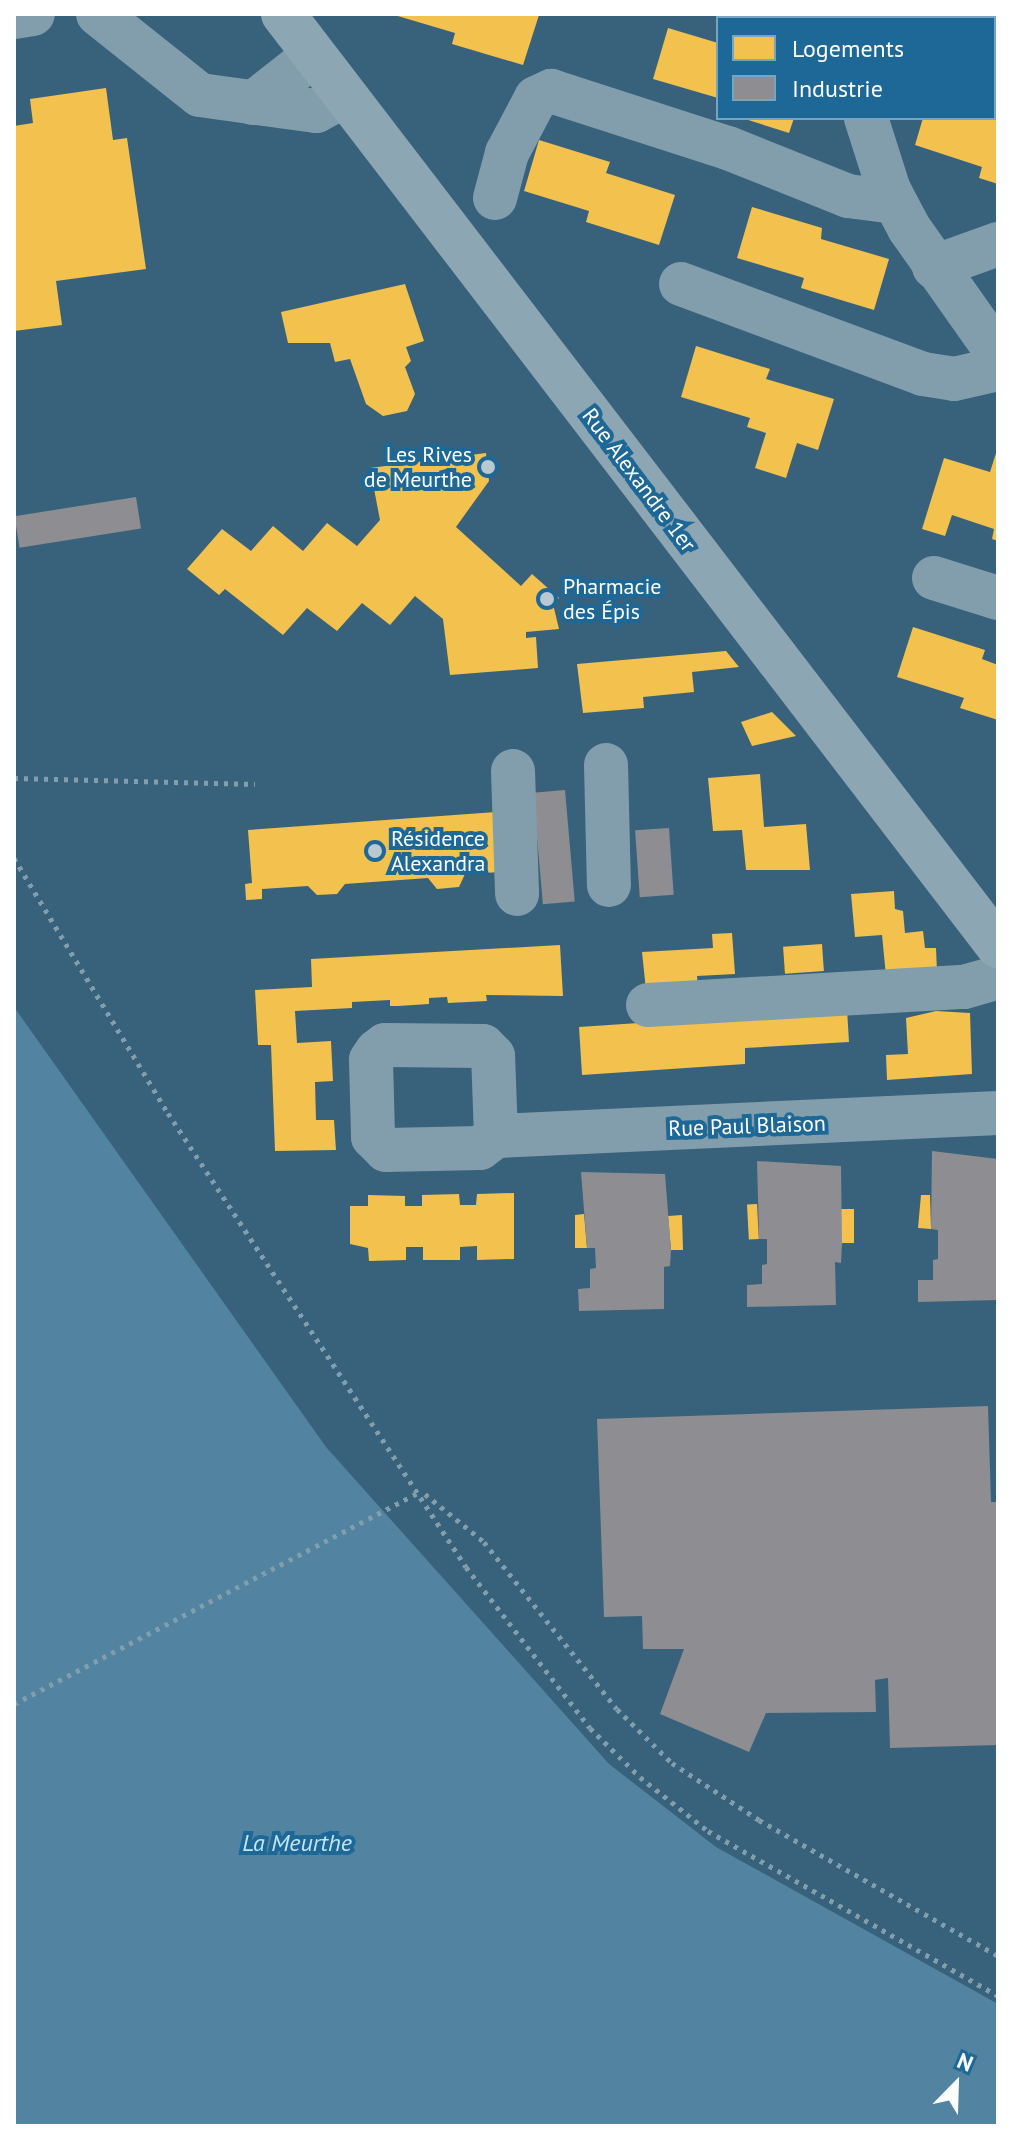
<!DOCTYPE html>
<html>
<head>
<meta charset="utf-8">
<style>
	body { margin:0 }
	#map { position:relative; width:1012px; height:2140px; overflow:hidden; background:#38627b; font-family:"PT Sans",sans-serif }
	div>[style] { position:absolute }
	.water>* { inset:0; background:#5284a2 }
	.homes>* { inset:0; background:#f2c14e; transform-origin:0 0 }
	.industry>* { inset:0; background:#8d8d92; transform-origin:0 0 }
	.path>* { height:5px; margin-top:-2.5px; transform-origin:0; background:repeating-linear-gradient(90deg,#829ead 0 4px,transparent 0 10px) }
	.minor>* { height:44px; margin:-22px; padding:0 22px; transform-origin:22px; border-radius:22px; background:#829ead }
	.major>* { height:44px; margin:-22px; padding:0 22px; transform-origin:22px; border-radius:22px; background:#8da6b4 }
	.dots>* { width:22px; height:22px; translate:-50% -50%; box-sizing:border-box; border:4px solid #1d6896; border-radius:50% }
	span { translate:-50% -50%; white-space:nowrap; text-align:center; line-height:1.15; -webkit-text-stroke:8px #1d6896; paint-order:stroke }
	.poi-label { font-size:22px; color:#fff }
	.right { translate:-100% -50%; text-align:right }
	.left { translate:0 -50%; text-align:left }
	.street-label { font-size:22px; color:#fff }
	.water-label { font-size:24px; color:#c4e4f7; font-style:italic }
	.frame { position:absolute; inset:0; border:16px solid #fff; pointer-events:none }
	.legend { position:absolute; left:716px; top:16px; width:280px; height:104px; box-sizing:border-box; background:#1d6896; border:2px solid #77a4c0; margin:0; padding:10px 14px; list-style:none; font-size:24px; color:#fff }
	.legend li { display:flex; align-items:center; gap:16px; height:40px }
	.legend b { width:40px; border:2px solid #77a4c0 }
	.north { position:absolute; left:916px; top:2044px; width:80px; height:80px; -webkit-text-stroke:6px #1d6896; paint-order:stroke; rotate:23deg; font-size:22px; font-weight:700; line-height:32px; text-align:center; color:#fff }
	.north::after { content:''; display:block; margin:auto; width:28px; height:36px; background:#fff; clip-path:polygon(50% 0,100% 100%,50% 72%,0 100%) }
</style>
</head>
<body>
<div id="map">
	<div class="water">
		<i style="clip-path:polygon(14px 1007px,326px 1447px,609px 1764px,716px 1847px,998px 2004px,998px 2126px,14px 2126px)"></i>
	</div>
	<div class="homes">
		<i style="clip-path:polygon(391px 14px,534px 14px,539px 15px,523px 65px,452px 44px,455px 33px)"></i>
		<i style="clip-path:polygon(668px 28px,718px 43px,718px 98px,653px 79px)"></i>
		<i style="clip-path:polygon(106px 88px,113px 140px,127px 138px,146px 269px,56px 281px,62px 325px,14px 331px,14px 126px,33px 123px,30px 99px)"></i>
		<i style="clip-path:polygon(998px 116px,998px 184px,979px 178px,982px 167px,915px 145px,923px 118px)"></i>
		<i style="clip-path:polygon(742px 118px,794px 118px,789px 133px)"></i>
		<i style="clip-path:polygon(539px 140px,610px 162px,606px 173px,675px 195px,659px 245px,586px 222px,589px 211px,524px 191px)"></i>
		<i style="clip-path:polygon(752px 207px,822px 228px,821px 239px,889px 259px,874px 310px,801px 288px,804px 278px,737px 258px)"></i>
		<i style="clip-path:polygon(405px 284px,424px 341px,406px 347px,411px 361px,405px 367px,415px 394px,407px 411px,383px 416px,366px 404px,350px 359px,335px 362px,330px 343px,288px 343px,281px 312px)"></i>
		<i style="clip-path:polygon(696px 346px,770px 369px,766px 379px,834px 399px,818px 450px,797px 443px,786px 478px,755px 468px,766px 433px,747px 427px,750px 418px,681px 397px)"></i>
		<i style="clip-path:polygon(998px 447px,998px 541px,992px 539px,994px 529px,952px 515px,945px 536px,922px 529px,944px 458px,990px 472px)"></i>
		<i style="clip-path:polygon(486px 453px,489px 481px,456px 527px,521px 586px,532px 574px,559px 598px,553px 604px,559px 629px,526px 632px,526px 638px,536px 637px,538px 668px,450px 675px,443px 619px,415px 596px,390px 625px,362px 603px,337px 631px,307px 608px,283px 635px,225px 589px,219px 595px,187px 569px,222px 529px,251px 551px,273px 526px,303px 551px,327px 523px,357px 546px,380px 520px,370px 468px)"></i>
		<i style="clip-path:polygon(913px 627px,985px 650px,982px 659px,998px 665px,998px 720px,960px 708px,964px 698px,897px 677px)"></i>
		<i style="clip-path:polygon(726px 651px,739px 667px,692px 672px,694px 692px,643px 697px,644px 708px,583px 713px,577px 664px)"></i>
		<i style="clip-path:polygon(772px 712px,796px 736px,752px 746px,741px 722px)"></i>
		<i style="clip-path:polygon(760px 774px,764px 827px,806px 824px,810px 870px,746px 870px,742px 830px,713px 831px,708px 778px)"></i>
		<i style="clip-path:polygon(496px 812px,501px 872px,465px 874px,459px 887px,437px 889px,428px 878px,345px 884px,337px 894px,317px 895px,308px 886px,262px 889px,262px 899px,246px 900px,245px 884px,252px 883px,248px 830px)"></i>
		<i style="clip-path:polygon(894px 891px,895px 909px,903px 911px,905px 933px,923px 931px,925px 948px,936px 948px,937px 972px,886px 976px,882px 935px,855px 937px,851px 894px)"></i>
		<i style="clip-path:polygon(732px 933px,735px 974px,697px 976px,698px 987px,646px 990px,642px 952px,713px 948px,712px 934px)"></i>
		<i style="left:822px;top:944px;width:27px;height:39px;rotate:86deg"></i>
		<i style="clip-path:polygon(560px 945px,563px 996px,486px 995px,487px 1001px,448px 1003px,447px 997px,429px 998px,429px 1004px,398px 1006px,390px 1006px,390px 1000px,352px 1002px,352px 1008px,295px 1011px,297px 1043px,331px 1041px,333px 1081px,315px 1082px,316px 1120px,334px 1120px,336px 1150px,275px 1151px,271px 1045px,258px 1045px,255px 990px,312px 987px,311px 959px)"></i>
		<i style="clip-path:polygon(847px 1009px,849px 1042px,745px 1048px,745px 1064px,582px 1075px,579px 1027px)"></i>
		<i style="clip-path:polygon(936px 1011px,970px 1013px,972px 1074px,887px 1080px,886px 1055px,908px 1054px,906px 1018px)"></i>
		<i style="clip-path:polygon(514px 1193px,514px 1259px,477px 1260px,477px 1246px,460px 1247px,460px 1260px,423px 1260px,423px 1247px,406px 1247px,406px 1260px,369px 1261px,368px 1248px,350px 1244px,350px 1206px,368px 1206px,368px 1195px,405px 1196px,405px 1206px,422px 1206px,422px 1195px,459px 1194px,460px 1205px,476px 1205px,477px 1194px)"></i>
		<i style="clip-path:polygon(921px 1195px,930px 1195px,931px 1229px,918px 1228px)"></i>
		<i style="left:757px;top:1204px;width:35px;height:10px;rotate:87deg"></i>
		<i style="left:841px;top:1209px;width:13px;height:34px"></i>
		<i style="clip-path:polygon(584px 1214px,587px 1248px,575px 1248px,575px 1215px)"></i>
		<i style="clip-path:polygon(682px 1215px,683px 1250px,671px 1250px,668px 1216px)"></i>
	</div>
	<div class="industry">
		<i style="left:136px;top:497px;width:32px;height:123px;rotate:81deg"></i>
		<i style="left:565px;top:790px;width:112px;height:32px;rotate:85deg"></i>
		<i style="left:669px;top:828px;width:67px;height:34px;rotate:86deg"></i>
		<i style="clip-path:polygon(932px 1151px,998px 1159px,998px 1300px,918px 1302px,918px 1280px,933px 1280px,933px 1260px,938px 1259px,938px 1230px,931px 1229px)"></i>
		<i style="clip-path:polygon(757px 1161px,841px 1166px,842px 1243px,841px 1263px,835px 1262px,836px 1305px,747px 1307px,747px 1285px,762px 1284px,762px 1265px,767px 1264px,767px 1239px,759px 1239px)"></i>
		<i style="clip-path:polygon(581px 1172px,665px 1174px,671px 1250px,670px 1266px,664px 1267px,664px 1309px,579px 1311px,578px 1289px,590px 1288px,590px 1269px,596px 1268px,595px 1248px,587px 1248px)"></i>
		<i style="clip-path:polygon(988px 1406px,991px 1502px,998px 1502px,998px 1745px,890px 1748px,888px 1678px,875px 1680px,876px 1712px,766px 1713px,749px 1752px,660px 1714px,684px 1649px,643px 1649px,642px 1616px,604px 1617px,597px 1419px)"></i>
	</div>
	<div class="path">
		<i style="left:14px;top:778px;width:241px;rotate:1.4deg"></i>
		<i style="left:14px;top:858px;width:298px;rotate:58.9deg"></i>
		<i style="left:168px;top:1113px;width:543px;rotate:56.72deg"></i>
		<i style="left:466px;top:1567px;width:203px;rotate:52.4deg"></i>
		<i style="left:590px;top:1728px;width:70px;rotate:44.4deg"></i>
		<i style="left:640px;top:1777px;width:87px;rotate:38.5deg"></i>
		<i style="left:708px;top:1831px;width:334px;rotate:29.6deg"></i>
		<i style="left:425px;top:1494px;width:76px;rotate:39.1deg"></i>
		<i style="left:484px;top:1542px;width:213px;rotate:51.5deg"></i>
		<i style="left:617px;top:1709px;width:77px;rotate:44.5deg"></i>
		<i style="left:672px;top:1763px;width:104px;rotate:33.2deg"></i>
		<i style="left:759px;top:1820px;width:275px;rotate:29.6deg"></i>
		<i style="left:14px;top:1704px;width:459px;rotate:-27.6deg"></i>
	</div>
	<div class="minor">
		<i style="left:98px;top:14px;width:130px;rotate:38.5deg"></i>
		<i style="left:200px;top:95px;width:117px;rotate:7.9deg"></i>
		<i style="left:316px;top:111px;width:30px;rotate:-28deg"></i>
		<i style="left:830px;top:14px;width:13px;rotate:18deg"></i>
		<i style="left:14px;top:17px;width:19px;rotate:-9deg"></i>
		<i style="left:994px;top:56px;width:4px;rotate:14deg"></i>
		<i style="left:253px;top:103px;width:76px;rotate:-38.1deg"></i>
		<i style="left:866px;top:118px;width:76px;rotate:72.3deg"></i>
		<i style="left:889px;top:190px;width:43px;rotate:62.2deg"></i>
		<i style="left:909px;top:228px;width:154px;rotate:54.8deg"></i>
		<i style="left:495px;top:198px;width:47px;rotate:-75.1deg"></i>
		<i style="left:507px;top:153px;width:62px;rotate:-62.2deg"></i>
		<i style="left:536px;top:98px;width:17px;rotate:-25deg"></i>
		<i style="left:551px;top:91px;width:186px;rotate:17.9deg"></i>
		<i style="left:728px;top:148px;width:129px;rotate:21.8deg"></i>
		<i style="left:848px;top:196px;width:47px;rotate:7.3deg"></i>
		<i style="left:934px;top:267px;width:68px;rotate:-19.8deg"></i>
		<i style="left:681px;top:284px;width:258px;rotate:20.4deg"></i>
		<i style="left:923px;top:374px;width:31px;rotate:9deg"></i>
		<i style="left:954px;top:379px;width:45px;rotate:-12.8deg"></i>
		<i style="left:934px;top:578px;width:67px;rotate:17.4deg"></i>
		<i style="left:606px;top:765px;width:120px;rotate:88.6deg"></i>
		<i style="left:513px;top:771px;width:123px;rotate:88.1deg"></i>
		<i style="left:648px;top:1005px;width:317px;rotate:-3.3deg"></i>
		<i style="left:964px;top:987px;width:35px;rotate:-16deg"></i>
		<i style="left:496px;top:1136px;width:80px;rotate:-92.1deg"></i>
		<i style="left:493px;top:1056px;width:14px;rotate:-135deg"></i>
		<i style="left:483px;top:1046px;width:98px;rotate:-179.4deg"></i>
		<i style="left:385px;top:1045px;width:10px;rotate:143deg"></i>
		<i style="left:377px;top:1051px;width:11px;rotate:124deg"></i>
		<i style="left:371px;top:1060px;width:77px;rotate:88.5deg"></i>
		<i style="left:373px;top:1137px;width:18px;rotate:45deg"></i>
		<i style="left:386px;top:1150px;width:94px;rotate:-1.2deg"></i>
		<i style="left:480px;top:1148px;width:20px;rotate:-37deg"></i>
		<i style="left:496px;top:1136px;width:503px;rotate:-2.62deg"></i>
	</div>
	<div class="major">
		<i style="left:283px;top:14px;width:1175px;rotate:52.51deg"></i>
	</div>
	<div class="dots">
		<i style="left:488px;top:467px;background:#b9c8d1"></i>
		<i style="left:547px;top:599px;background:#b9c8d1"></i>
		<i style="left:375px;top:851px;background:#b9c8d1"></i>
	</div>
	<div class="poi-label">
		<span class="right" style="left:472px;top:467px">Les Rives<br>de Meurthe</span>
		<span class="left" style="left:563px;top:599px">Pharmacie<br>des Épis</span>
		<span class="left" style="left:391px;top:851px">Résidence<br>Alexandra</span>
	</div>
	<div class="street-label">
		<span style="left:639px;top:480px;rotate:53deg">Rue Alexandre 1er</span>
		<span style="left:747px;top:1126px;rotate:-2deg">Rue Paul Blaison</span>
	</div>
	<div class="water-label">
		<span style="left:297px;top:1843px">La Meurthe</span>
	</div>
	<div class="frame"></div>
	<ul class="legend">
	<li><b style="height:22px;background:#f2c14e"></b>Logements</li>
	<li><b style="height:22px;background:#8d8d92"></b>Industrie</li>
	</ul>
	<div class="north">N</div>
</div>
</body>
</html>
